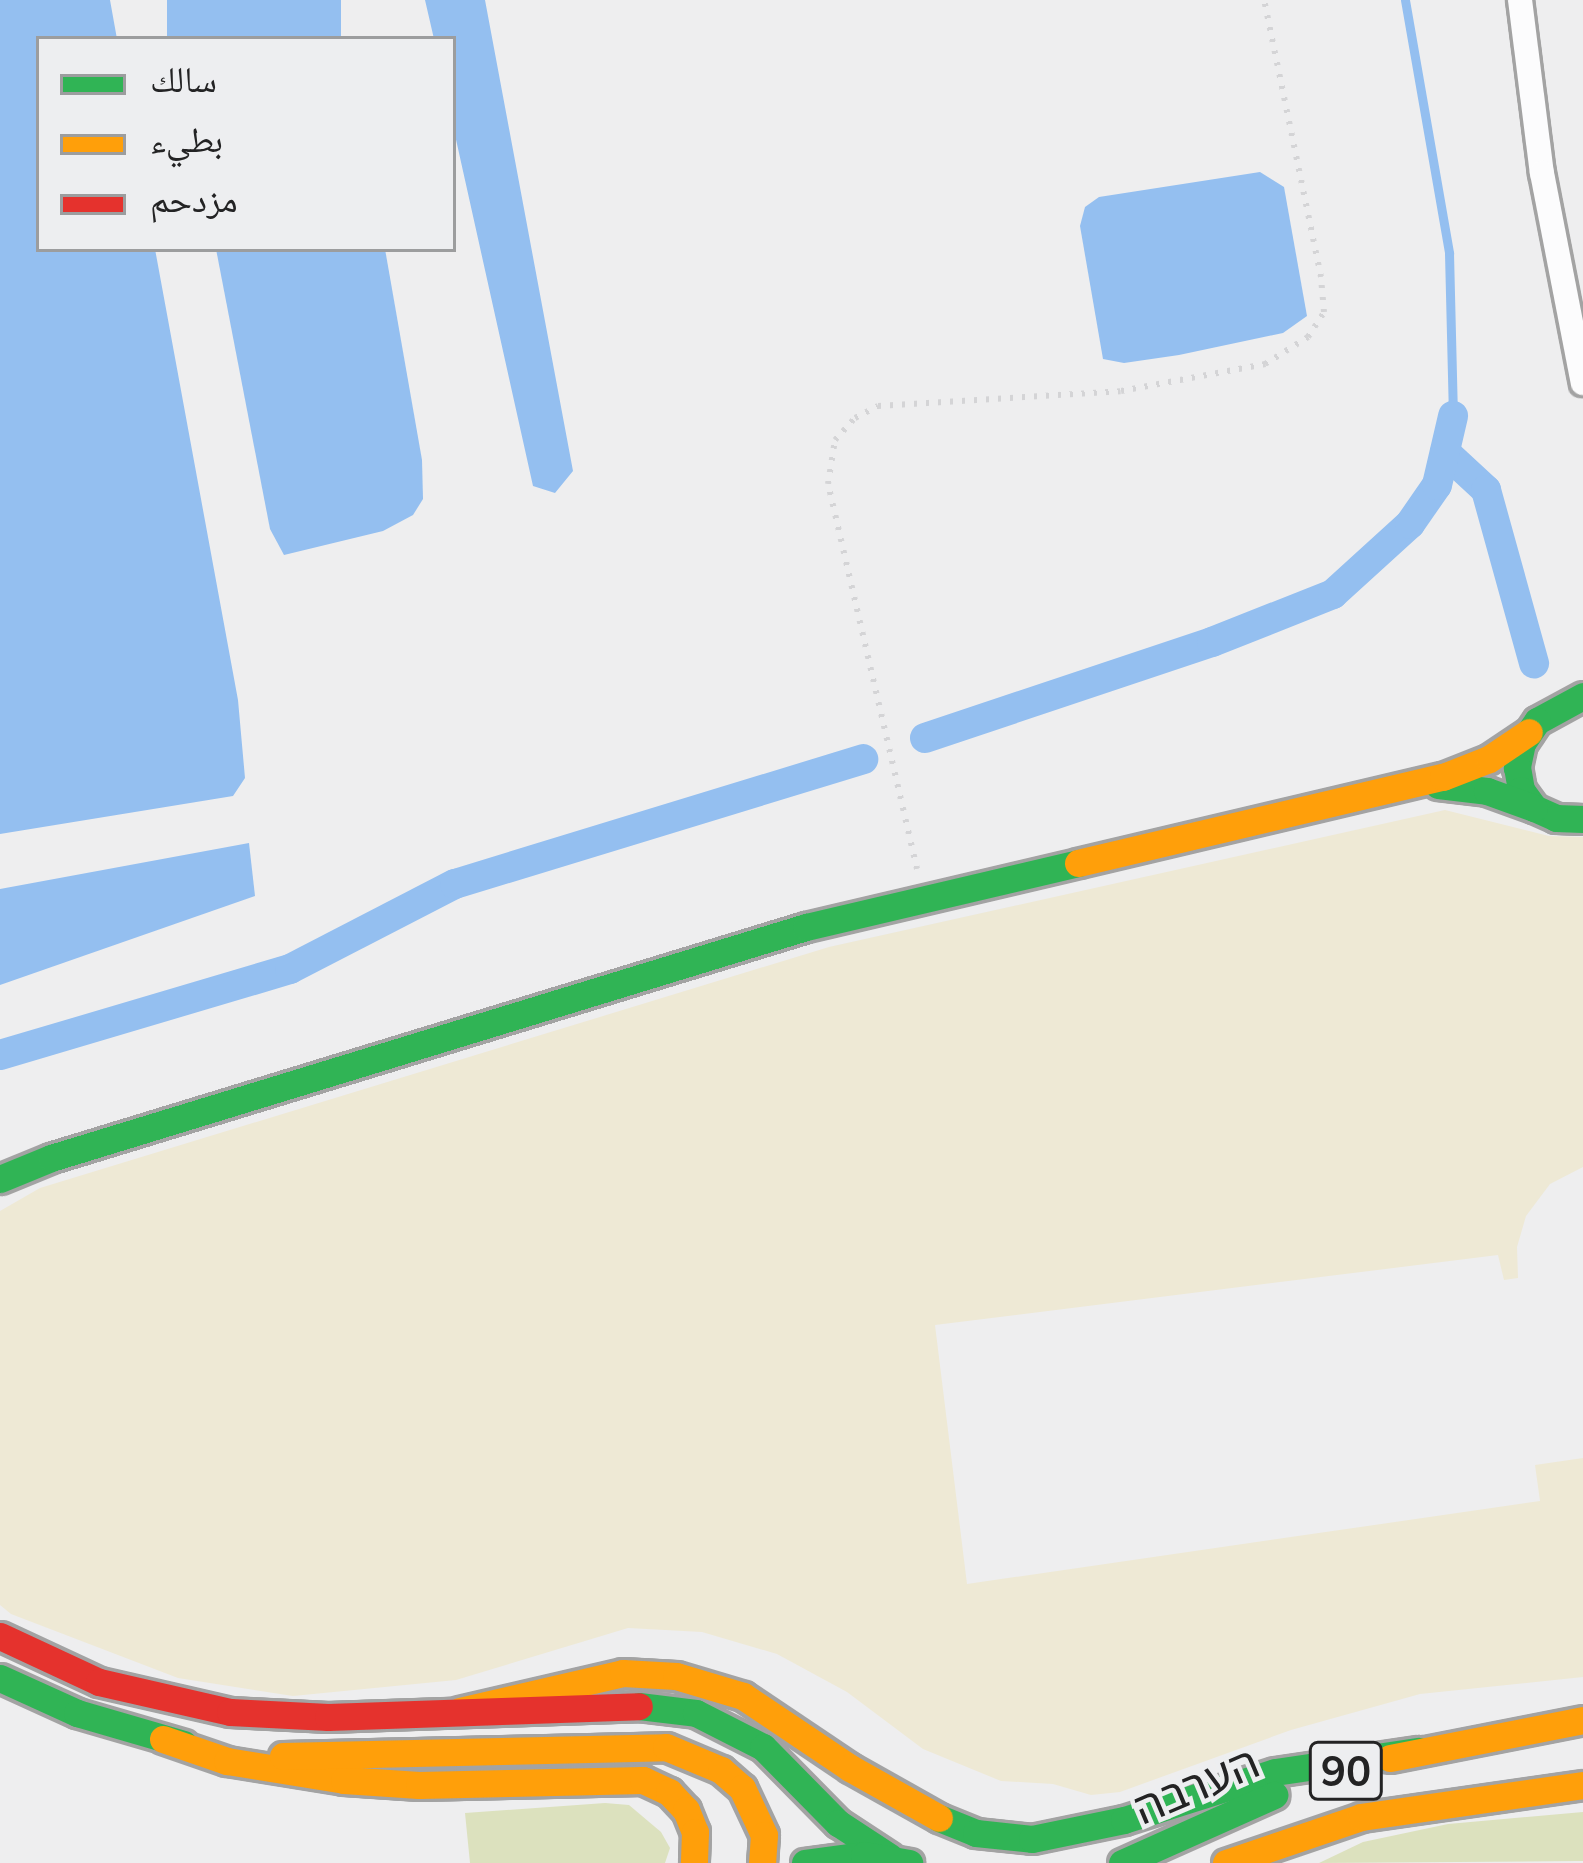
<!DOCTYPE html>
<html>
<head>
<meta charset="utf-8">
<style>
	body { margin:0 }
	#map { position:relative; width:1583px; height:1863px; overflow:hidden; background:#eeeeef; font-family:Mulish,"Noto Naskh Arabic","Noto Sans Hebrew",sans-serif }
	div>[style] { position:absolute }
	.green>* { inset:0; background:#dce1be }
	.sand>* { inset:0; background:#eee9d5 }
	.water>* { inset:0; background:#94bff0; transform-origin:0 0 }
	.stream>* { height:9px; margin:-4.5px; padding:0 4.5px; transform-origin:4.5px; border-radius:4.5px; background:#94bff0 }
	.canal>* { height:30px; margin:-15px; padding:0 15px; transform-origin:15px; border-radius:15px; background:#94bff0 }
	.path>* { height:6px; margin-top:-3px; transform-origin:0; background:repeating-linear-gradient(90deg,#d4d4d6 0 3px,transparent 0 12px) }
	.roads { filter:drop-shadow(3px 0 #a3a3a3) drop-shadow(-3px 0 #a3a3a3) drop-shadow(0 3px #a3a3a3) drop-shadow(0 -3px #a3a3a3) }
	.street>* { height:24px; margin:-12px; padding:0 12px; transform-origin:12px; border-radius:12px; background:#fcfcfd }
	.fast>* { height:27px; margin:-13.5px; padding:0 13.5px; transform-origin:13.5px; border-radius:13.5px; background:#30b455 }
	.slow>* { height:27px; margin:-13.5px; padding:0 13.5px; transform-origin:13.5px; border-radius:13.5px; background:#ff9f0a }
	.jam>* { height:27px; margin:-13.5px; padding:0 13.5px; transform-origin:13.5px; border-radius:13.5px; background:#e5322d }
	span { translate:-50% -50%; white-space:nowrap; text-align:center; line-height:1.15; -webkit-text-stroke:9px #edeef0; paint-order:stroke }
	.shield-label span { padding:3px 9px; background:#edeef0; border:3px solid; border-radius:9px; -webkit-text-stroke-width:0 }
	.shield-label { font-size:42px; color:#232324; font-weight:700 }
	.street-label { font-size:45px; color:#232324 }
	.legend { position:absolute; left:36px; top:36px; width:420px; height:216px; box-sizing:border-box; background:#edeef0; border:3px solid #9c9d9e; margin:0; padding:15px 21px; list-style:none; font-size:36px; color:#232324 }
	.legend li { display:flex; align-items:center; gap:24px; height:60px }
	.legend b { width:60px; border:3px solid #9c9d9e }
</style>
</head>
<body>
<div id="map">
	<div class="green">
		<i style="clip-path:polygon(605px 1803px,629px 1805px,661px 1832px,670px 1848px,665px 1863px,470px 1863px,465px 1813px)"></i>
		<i style="clip-path:polygon(1583px 1812px,1583px 1861px,1319px 1863px,1363px 1842px,1448px 1824px)"></i>
	</div>
	<div class="sand">
		<i style="clip-path:polygon(1445px 810px,1549px 836px,1583px 837px,1583px 1167px,1550px 1184px,1526px 1216px,1517px 1247px,1518px 1278px,1504px 1280px,1498px 1255px,935px 1325px,967px 1584px,1540px 1501px,1535px 1465px,1583px 1458px,1583px 1677px,1420px 1694px,1291px 1730px,1120px 1792px,1091px 1795px,1053px 1784px,1001px 1781px,923px 1749px,847px 1692px,777px 1654px,702px 1632px,628px 1628px,456px 1680px,293px 1696px,178px 1678px,11px 1614px,0 1605px,0 1211px,40px 1188px,829px 947px)"></i>
	</div>
	<div class="water">
		<i style="clip-path:polygon(0 0,110px 0,117px 39px,39px 39px,39px 249px,155px 249px,238px 700px,245px 778px,233px 796px,0 834px)"></i>
		<i style="left:167px;top:0;width:174px;height:40px"></i>
		<i style="clip-path:polygon(425px 0,485px 0,573px 471px,555px 493px,533px 486px,453px 126px,453px 39px,434px 39px)"></i>
		<i style="clip-path:polygon(1260px 172px,1284px 187px,1307px 316px,1283px 333px,1179px 355px,1124px 363px,1103px 359px,1080px 226px,1085px 207px,1099px 197px)"></i>
		<i style="clip-path:polygon(216px 249px,385px 249px,422px 460px,423px 499px,413px 515px,383px 531px,284px 555px,270px 529px)"></i>
		<i style="clip-path:polygon(249px 843px,255px 896px,0 985px,0 889px)"></i>
	</div>
	<div class="stream">
		<i style="left:1405px;top:0;width:257px;rotate:80.1deg"></i>
		<i style="left:1449px;top:253px;width:163px;rotate:88.6deg"></i>
	</div>
	<div class="canal">
		<i style="left:1445px;top:452px;width:56px;rotate:42.8deg"></i>
		<i style="left:1486px;top:490px;width:180px;rotate:74.5deg"></i>
		<i style="left:925px;top:738px;width:303px;rotate:-18.5deg"></i>
		<i style="left:1212px;top:642px;width:130px;rotate:-21.6deg"></i>
		<i style="left:1333px;top:594px;width:104px;rotate:-42.3deg"></i>
		<i style="left:1410px;top:524px;width:47px;rotate:-55.3deg"></i>
		<i style="left:1437px;top:485px;width:71px;rotate:-76.9deg"></i>
		<i style="left:0;top:1055px;width:302px;rotate:-16.5deg"></i>
		<i style="left:290px;top:969px;width:186px;rotate:-27.3deg"></i>
		<i style="left:455px;top:884px;width:427px;rotate:-17deg"></i>
	</div>
	<div class="path">
		<i style="left:917px;top:869px;width:395px;rotate:-103deg"></i>
		<i style="left:828px;top:484px;width:45px;rotate:-81deg"></i>
		<i style="left:835px;top:440px;width:30px;rotate:-48deg"></i>
		<i style="left:855px;top:418px;width:26px;rotate:-28deg"></i>
		<i style="left:878px;top:406px;width:243px;rotate:-3.5deg"></i>
		<i style="left:1121px;top:391px;width:147px;rotate:-10.6deg"></i>
		<i style="left:1265px;top:364px;width:51px;rotate:-32.1deg"></i>
		<i style="left:1308px;top:337px;width:30px;rotate:-57deg"></i>
		<i style="left:1324px;top:312px;width:35px;rotate:-95deg"></i>
		<i style="left:1321px;top:277px;width:283px;rotate:-101.6deg"></i>
	</div>
	<div class="roads">
		<div class="street">
			<i style="left:1520px;top:0;width:174px;rotate:82.8deg"></i>
			<i style="left:1542px;top:173px;width:214px;rotate:79deg"></i>
		</div>
		<div class="fast">
			<i style="left:1583px;top:696px;width:52px;rotate:151.5deg"></i>
			<i style="left:1537px;top:721px;width:27px;rotate:124deg"></i>
			<i style="left:1522px;top:743px;width:25px;rotate:102deg"></i>
			<i style="left:1517px;top:767px;width:23px;rotate:80deg"></i>
			<i style="left:1521px;top:790px;width:22px;rotate:54deg"></i>
			<i style="left:1534px;top:808px;width:24px;rotate:24deg"></i>
			<i style="left:1556px;top:818px;width:27px;rotate:2deg"></i>
			<i style="left:1438px;top:785px;width:49px;rotate:7deg"></i>
			<i style="left:1487px;top:791px;width:50px;rotate:19.9deg"></i>
			<i style="left:0;top:1179px;width:55px;rotate:-22.4deg"></i>
			<i style="left:51px;top:1158px;width:790px;rotate:-17.01deg"></i>
			<i style="left:806px;top:927px;width:279px;rotate:-13.2deg"></i>
			<i style="left:0;top:1678px;width:85px;rotate:24.4deg"></i>
			<i style="left:77px;top:1713px;width:111px;rotate:16.2deg"></i>
			<i style="left:639px;top:1706px;width:57px;rotate:7deg"></i>
			<i style="left:696px;top:1713px;width:75px;rotate:26.9deg"></i>
			<i style="left:763px;top:1747px;width:107px;rotate:45.4deg"></i>
			<i style="left:838px;top:1823px;width:62px;rotate:33.2deg"></i>
			<i style="left:939px;top:1818px;width:40px;rotate:22deg"></i>
			<i style="left:976px;top:1833px;width:56px;rotate:6.1deg"></i>
			<i style="left:1032px;top:1839px;width:94px;rotate:-11.7deg"></i>
			<i style="left:1124px;top:1820px;width:158px;rotate:-17.6deg"></i>
			<i style="left:1275px;top:1772px;width:145px;rotate:-8.4deg"></i>
			<i style="left:805px;top:1863px;width:60px;rotate:-7.7deg"></i>
			<i style="left:864px;top:1855px;width:46px;rotate:10.1deg"></i>
			<i style="left:1122px;top:1863px;width:167px;rotate:-24.1deg"></i>
		</div>
		<div class="slow">
			<i style="left:1078px;top:863px;width:375px;rotate:-13.3deg"></i>
			<i style="left:1443px;top:777px;width:49px;rotate:-21.4deg"></i>
			<i style="left:1489px;top:759px;width:48px;rotate:-34deg"></i>
			<i style="left:460px;top:1711px;width:167px;rotate:-13.1deg"></i>
			<i style="left:623px;top:1673px;width:53px;rotate:3.2deg"></i>
			<i style="left:676px;top:1676px;width:70px;rotate:16.6deg"></i>
			<i style="left:743px;top:1696px;width:129px;rotate:33.9deg"></i>
			<i style="left:850px;top:1768px;width:102px;rotate:29.3deg"></i>
			<i style="left:163px;top:1739px;width:68px;rotate:19deg"></i>
			<i style="left:227px;top:1761px;width:119px;rotate:9.2deg"></i>
			<i style="left:344px;top:1780px;width:75px;rotate:3.8deg"></i>
			<i style="left:419px;top:1785px;width:224px;rotate:-1.3deg"></i>
			<i style="left:643px;top:1780px;width:29px;rotate:25deg"></i>
			<i style="left:669px;top:1792px;width:25px;rotate:47deg"></i>
			<i style="left:686px;top:1810px;width:24px;rotate:68deg"></i>
			<i style="left:695px;top:1832px;width:31px;rotate:92deg"></i>
			<i style="left:283px;top:1756px;width:383px;rotate:-1.3deg"></i>
			<i style="left:666px;top:1747px;width:60px;rotate:22.7deg"></i>
			<i style="left:721px;top:1770px;width:28px;rotate:41deg"></i>
			<i style="left:742px;top:1788px;width:52px;rotate:64.9deg"></i>
			<i style="left:764px;top:1835px;width:28px;rotate:94deg"></i>
			<i style="left:1390px;top:1758px;width:197px;rotate:-11.1deg"></i>
			<i style="left:1226px;top:1863px;width:143px;rotate:-18.8deg"></i>
			<i style="left:1361px;top:1817px;width:224px;rotate:-8.2deg"></i>
		</div>
		<div class="jam">
			<i style="left:0;top:1636px;width:109px;rotate:24.9deg"></i>
			<i style="left:99px;top:1682px;width:134px;rotate:12.9deg"></i>
			<i style="left:230px;top:1712px;width:98px;rotate:2.9deg"></i>
			<i style="left:328px;top:1717px;width:311px;rotate:-2deg"></i>
		</div>
	</div>
	<div class="shield-label">
		<span style="left:1346px;top:1771px">90</span>
	</div>
	<div class="street-label">
		<span style="left:1196px;top:1785px;rotate:-23deg">הערבה</span>
	</div>
	<ul class="legend">
	<li><b style="height:15px;background:#30b455"></b>سالك</li>
	<li><b style="height:15px;background:#ff9f0a"></b>بطيء</li>
	<li><b style="height:15px;background:#e5322d"></b>مزدحم</li>
	</ul>
</div>
</body>
</html>
